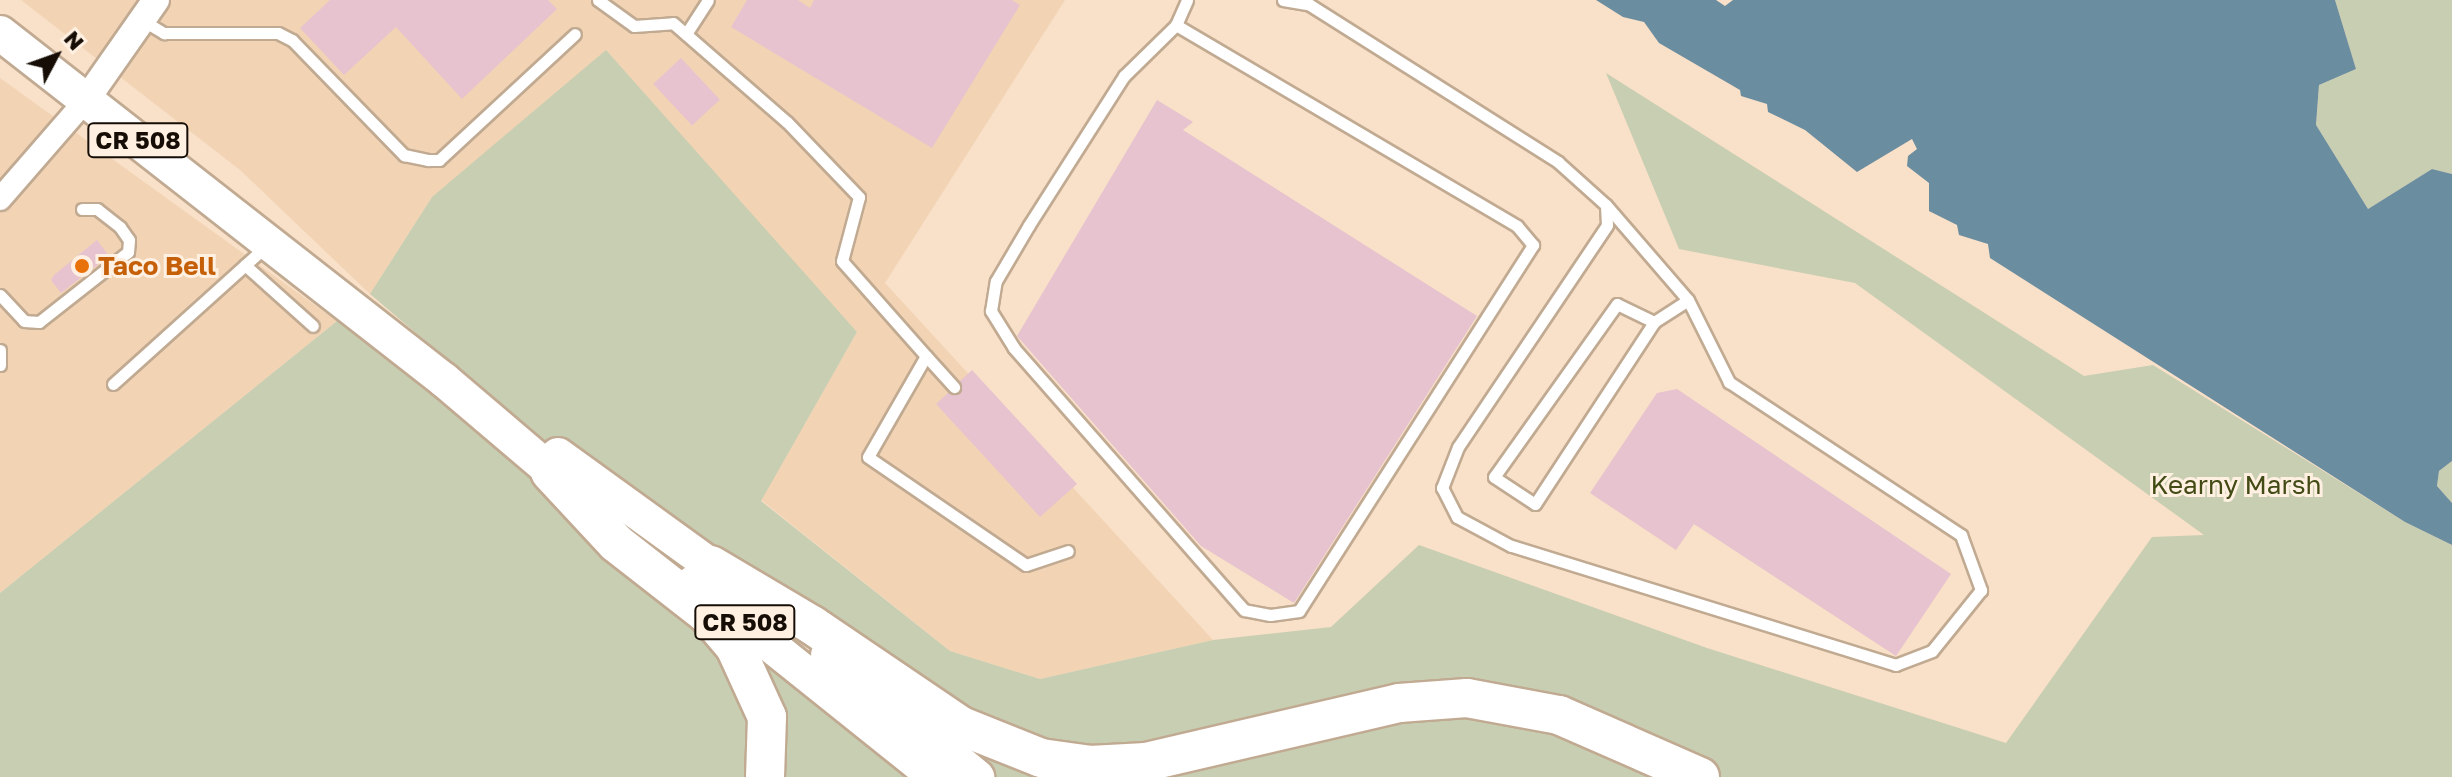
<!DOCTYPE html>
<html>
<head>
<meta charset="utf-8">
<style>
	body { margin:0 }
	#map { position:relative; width:2452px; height:777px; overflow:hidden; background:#f9e0c8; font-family:"Golos Text",sans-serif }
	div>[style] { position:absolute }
	.built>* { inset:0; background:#f2d4b5 }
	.green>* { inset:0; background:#c8ceb2 }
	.water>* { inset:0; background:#6b8da0 }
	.building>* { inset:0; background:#e6c3ce; transform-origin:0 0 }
	.roads { filter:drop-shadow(2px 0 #c1aa92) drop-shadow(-2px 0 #c1aa92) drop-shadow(0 2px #c1aa92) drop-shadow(0 -2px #c1aa92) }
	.service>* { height:11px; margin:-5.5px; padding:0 5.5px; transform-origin:5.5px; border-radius:5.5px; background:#fff }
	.minor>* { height:22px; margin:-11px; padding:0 11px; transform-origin:11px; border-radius:11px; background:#fff }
	.tertiary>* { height:26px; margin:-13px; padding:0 13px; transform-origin:13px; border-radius:13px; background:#fff }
	.primary>* { height:34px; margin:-17px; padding:0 17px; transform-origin:17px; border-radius:17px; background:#fff }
	.motorway>* { height:38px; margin:-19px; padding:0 19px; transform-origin:19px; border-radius:19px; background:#fff }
	.dots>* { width:22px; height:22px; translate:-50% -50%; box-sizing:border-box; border:4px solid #fff0e1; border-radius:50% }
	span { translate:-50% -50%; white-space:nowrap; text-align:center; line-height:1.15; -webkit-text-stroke:6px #fff0e1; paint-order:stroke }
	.shield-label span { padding:2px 6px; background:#fff0e1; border:2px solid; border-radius:6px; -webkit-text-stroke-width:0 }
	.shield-label { font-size:24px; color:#160e06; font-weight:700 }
	.food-label { font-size:26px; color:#c56008; font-weight:700 }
	.left { translate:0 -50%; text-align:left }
	.park-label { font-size:26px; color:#424b15 }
	.north { position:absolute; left:16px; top:16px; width:80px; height:80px; -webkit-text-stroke:6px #fff0e1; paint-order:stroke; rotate:49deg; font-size:22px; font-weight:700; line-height:32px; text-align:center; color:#160e06 }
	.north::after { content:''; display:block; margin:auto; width:28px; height:36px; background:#160e06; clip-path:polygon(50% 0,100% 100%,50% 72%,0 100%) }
</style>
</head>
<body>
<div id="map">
	<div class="built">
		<i style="clip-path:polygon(21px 0,1065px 0,885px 283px,1213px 640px,1040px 679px,950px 651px,761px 500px,857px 332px,432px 197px,370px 294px,240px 170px)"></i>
		<i style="clip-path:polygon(0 78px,337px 321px,0 593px)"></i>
	</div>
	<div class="green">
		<i style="clip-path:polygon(2335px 0,2452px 0,2452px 174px,2432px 169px,2368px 209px,2316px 126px,2319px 85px,2356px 69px)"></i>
		<i style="clip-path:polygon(606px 50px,857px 332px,761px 501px,950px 651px,1040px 679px,1213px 640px,1331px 627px,1419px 545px,1707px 648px,2006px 743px,2152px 537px,2204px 535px,1855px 283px,1679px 249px,1606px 73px,2084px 376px,2153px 365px,2405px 522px,2452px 545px,2452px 777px,977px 777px,960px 762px,977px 735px,560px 456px,370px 294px,432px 197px)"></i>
		<i style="clip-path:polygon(337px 321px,550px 472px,935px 777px,0 777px,0 593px)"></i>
		<i style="clip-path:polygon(2452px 461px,2452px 503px,2437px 486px,2439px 471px)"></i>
	</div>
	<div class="water">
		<i style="clip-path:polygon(1596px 0,1716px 0,1725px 6px,1733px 0,2335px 0,2356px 69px,2319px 85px,2316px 125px,2368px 209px,2432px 169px,2452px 174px,2452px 461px,2439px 471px,2437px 486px,2452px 503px,2452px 545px,2405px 522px,1990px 258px,1988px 244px,1959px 235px,1957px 225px,1929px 211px,1929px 183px,1907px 166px,1908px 156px,1917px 149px,1912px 139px,1857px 172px,1805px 130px,1768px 112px,1767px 104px,1741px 96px,1740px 90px,1659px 43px,1644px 22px,1623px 17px)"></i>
	</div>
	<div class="building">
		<i style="clip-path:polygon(330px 0,548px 0,557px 9px,462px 99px,396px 27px,344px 75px,300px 28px)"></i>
		<i style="clip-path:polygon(747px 0,798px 0,810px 8px,814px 0,1012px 0,1020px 5px,932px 148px,731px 27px)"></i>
		<i style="left:681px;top:58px;width:57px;height:38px;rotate:47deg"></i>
		<i style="clip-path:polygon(1157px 100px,1193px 122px,1183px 130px,1477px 316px,1294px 603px,1201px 546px,1017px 336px)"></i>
		<i style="clip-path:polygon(97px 240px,109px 256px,61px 293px,51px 280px,54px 275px)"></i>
		<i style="clip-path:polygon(972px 370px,1077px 484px,1040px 517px,936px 404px,948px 393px,960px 393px,960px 381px)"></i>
		<i style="clip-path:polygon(1677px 389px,1951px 574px,1896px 656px,1694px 524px,1676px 550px,1590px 493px,1657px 393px)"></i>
	</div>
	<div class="roads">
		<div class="service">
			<i style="left:598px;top:0;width:44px;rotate:35.8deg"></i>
			<i style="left:634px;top:26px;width:39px;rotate:-4deg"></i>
			<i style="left:673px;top:23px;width:151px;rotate:41deg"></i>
			<i style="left:787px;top:122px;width:104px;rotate:46.2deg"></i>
			<i style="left:859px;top:197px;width:66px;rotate:104.9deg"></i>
			<i style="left:842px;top:261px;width:127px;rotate:48.5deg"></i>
			<i style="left:926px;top:356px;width:116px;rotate:119.9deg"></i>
			<i style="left:868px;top:457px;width:191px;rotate:34.4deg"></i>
			<i style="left:1026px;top:565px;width:44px;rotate:-18.4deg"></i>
			<i style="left:1283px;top:0;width:27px;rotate:10deg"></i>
			<i style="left:1310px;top:5px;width:294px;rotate:32.3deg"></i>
			<i style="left:1558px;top:162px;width:64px;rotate:41.9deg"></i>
			<i style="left:1606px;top:205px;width:125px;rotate:49.2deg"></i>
			<i style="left:1688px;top:300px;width:92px;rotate:63.4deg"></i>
			<i style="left:1729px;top:382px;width:278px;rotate:33.4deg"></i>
			<i style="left:1961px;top:535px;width:59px;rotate:70deg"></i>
			<i style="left:1981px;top:590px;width:78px;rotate:128.8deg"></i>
			<i style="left:1932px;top:651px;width:39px;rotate:159deg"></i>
			<i style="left:1896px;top:665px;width:403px;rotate:-162.8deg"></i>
			<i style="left:1511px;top:546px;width:61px;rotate:-151.8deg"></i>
			<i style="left:1457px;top:517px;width:33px;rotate:-117deg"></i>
			<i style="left:1442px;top:488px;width:44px;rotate:-68.7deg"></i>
			<i style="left:1458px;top:447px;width:267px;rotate:-56.1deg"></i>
			<i style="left:1607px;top:225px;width:20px;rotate:-93deg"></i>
			<i style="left:142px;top:20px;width:26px;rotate:31deg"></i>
			<i style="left:164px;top:33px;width:114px"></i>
			<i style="left:278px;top:33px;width:16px;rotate:27deg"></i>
			<i style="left:292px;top:40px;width:161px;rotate:45.8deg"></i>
			<i style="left:404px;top:155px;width:25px;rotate:12deg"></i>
			<i style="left:428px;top:160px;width:11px"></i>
			<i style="left:439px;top:160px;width:185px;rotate:-42.8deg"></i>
			<i style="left:1176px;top:25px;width:396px;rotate:30.5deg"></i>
			<i style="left:1517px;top:226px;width:25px;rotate:50deg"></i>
			<i style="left:1533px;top:245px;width:434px;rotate:122.6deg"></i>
			<i style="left:1299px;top:611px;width:29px;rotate:172deg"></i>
			<i style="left:1270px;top:615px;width:26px;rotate:-169deg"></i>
			<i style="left:1244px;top:610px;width:349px;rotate:-131.3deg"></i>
			<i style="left:1014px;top:348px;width:44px;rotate:-121.9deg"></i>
			<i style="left:991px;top:311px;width:30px;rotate:-81deg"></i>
			<i style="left:996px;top:281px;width:65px;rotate:-59.5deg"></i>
			<i style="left:1029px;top:225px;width:177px;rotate:-57.5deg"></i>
			<i style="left:1124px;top:76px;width:73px;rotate:-44.4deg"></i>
			<i style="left:1176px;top:25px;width:27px;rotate:-66deg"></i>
			<i style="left:686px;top:34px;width:40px;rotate:-57.1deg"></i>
			<i style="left:245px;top:265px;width:91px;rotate:41.9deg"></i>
			<i style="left:0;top:295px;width:35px;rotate:47deg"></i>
			<i style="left:24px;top:321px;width:15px;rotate:4deg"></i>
			<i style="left:39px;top:322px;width:113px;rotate:-38.2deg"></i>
			<i style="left:128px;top:252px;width:12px;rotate:-85deg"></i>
			<i style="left:129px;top:240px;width:16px;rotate:-125deg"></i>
			<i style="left:120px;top:227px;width:29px;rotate:-142deg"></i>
			<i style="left:97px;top:209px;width:15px;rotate:180deg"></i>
			<i style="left:1654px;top:322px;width:41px;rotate:-154.1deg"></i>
			<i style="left:1617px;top:304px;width:212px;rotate:125.4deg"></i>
			<i style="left:1494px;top:477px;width:49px;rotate:33.4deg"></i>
			<i style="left:1535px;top:504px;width:217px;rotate:-56.8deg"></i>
			<i style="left:1654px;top:322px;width:40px;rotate:-32.9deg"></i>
			<i style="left:0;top:350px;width:15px;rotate:90deg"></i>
			<i style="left:926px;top:356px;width:42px;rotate:47.9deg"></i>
			<i style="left:113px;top:384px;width:206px;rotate:-42deg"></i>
		</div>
		<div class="minor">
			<i style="left:0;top:199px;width:131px;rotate:-49deg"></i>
		</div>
		<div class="tertiary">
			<i style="left:86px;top:100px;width:122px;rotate:-55deg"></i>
		</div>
		<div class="primary">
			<i style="left:0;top:33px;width:564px;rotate:38.01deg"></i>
			<i style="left:444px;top:380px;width:168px;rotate:40.4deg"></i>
			<i style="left:558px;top:455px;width:215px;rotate:35.9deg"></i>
			<i style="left:693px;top:583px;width:310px;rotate:38.7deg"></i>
			<i style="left:828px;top:655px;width:193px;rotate:39.3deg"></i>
		</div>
		<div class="motorway">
			<i style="left:550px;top:472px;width:97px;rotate:47.1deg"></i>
			<i style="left:616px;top:543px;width:115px;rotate:38deg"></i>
			<i style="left:707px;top:614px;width:43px;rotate:49.7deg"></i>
			<i style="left:735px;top:647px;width:77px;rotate:65.4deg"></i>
			<i style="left:767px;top:717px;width:60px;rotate:91.9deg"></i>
			<i style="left:711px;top:565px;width:117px;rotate:30.7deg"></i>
			<i style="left:812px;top:625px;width:180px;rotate:34.1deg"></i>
			<i style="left:961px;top:726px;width:86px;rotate:21.8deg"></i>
			<i style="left:1041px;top:758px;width:49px;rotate:8.1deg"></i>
			<i style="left:1090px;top:765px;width:56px;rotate:-3.1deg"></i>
			<i style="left:1146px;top:762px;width:260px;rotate:-13.1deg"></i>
			<i style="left:1399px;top:703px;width:68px;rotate:-4.2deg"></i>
			<i style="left:1467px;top:698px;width:94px;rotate:10.5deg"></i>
			<i style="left:1559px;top:715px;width:154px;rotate:23.7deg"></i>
		</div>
	</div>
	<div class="dots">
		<i style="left:82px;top:266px;background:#e8710a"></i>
	</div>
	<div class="shield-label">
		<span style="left:138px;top:140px">CR 508</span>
		<span style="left:745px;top:622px">CR 508</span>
	</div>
	<div class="food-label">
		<span class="left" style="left:98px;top:266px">Taco Bell</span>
	</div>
	<div class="park-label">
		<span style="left:2236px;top:485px">Kearny Marsh</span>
	</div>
	<div class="north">N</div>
</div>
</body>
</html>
